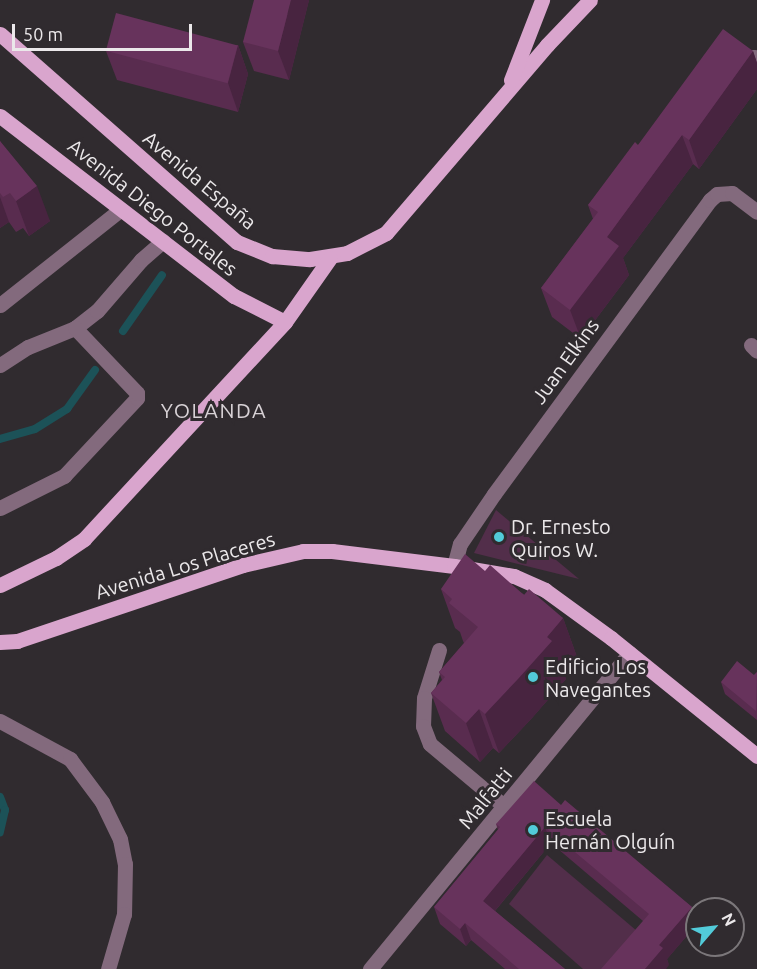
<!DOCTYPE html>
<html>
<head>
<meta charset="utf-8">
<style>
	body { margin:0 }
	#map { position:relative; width:757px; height:969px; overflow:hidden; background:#302b2f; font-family:Ubuntu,sans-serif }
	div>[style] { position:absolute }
	.green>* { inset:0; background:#522e4a }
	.stream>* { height:8px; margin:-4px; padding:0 4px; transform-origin:4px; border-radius:4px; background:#1c5258 }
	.minor>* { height:15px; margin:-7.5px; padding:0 7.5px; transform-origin:7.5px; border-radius:7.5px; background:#836a7d }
	.major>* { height:15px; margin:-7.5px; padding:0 7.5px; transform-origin:7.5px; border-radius:7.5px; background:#d9a5cd }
	.wall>* { inset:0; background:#592c4f }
	.shaded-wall>* { inset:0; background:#482440 }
	.building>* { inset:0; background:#67335c; transform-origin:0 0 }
	.dots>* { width:16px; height:16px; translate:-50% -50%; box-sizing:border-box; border:3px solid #302b2f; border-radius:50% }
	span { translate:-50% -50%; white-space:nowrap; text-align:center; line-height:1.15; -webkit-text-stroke:6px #302b2f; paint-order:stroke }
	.street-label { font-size:20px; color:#ebe8ea }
	.poi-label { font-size:20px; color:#ebe8ea }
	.left { translate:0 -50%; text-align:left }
	.neighbourhood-label { font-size:21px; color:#d8d2d6; letter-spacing:1.5px }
	.north { position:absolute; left:685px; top:897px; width:60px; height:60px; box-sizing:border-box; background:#302b2f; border:2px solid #7b777a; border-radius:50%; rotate:62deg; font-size:16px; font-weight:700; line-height:24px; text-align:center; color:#ebe8ea }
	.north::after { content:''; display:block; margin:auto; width:21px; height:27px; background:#52cbd9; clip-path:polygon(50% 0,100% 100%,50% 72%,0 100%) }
	.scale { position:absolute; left:12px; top:24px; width:180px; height:27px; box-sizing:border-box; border:3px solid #ebe8ea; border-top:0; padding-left:8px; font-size:18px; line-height:21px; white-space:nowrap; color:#ebe8ea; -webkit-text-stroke:4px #302b2f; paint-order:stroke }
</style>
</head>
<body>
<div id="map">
	<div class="green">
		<i style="clip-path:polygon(496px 510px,579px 579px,474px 553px)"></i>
		<i style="clip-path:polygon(547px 855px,637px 931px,606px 969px,583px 969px,509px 904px)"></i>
	</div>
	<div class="stream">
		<i style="left:123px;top:331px;width:68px;rotate:-55.1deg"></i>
		<i style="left:0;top:439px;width:36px;rotate:-16deg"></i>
		<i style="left:35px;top:429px;width:38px;rotate:-32deg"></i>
		<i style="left:67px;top:409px;width:48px;rotate:-54.3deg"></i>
		<i style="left:0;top:797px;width:14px;rotate:69deg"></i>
		<i style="left:5px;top:810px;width:23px;rotate:103deg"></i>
	</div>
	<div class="minor">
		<i style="left:757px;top:58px;width:3px;rotate:-162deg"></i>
		<i style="left:754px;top:57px;width:4px;rotate:45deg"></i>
		<i style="left:0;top:305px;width:154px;rotate:-38.4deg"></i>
		<i style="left:751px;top:345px;width:8px;rotate:45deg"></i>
		<i style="left:0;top:365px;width:33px;rotate:-33deg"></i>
		<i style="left:28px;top:347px;width:51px;rotate:-22deg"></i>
		<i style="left:75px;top:328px;width:28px;rotate:-38deg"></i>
		<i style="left:97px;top:311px;width:67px;rotate:-49.2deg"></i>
		<i style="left:141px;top:260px;width:29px;rotate:-41deg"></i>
		<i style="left:0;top:508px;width:72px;rotate:-26.6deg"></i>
		<i style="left:64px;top:476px;width:107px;rotate:-46.9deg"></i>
		<i style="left:137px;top:398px;width:5px;rotate:-90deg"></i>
		<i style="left:137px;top:393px;width:90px;rotate:-133.6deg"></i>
		<i style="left:454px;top:566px;width:23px;rotate:-75deg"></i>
		<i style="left:460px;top:544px;width:60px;rotate:-55.8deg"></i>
		<i style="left:494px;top:494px;width:365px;rotate:-53.7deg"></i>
		<i style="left:710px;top:200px;width:9px;rotate:-41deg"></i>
		<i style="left:717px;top:194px;width:15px;rotate:-4deg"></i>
		<i style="left:732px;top:193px;width:31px;rotate:37deg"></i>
		<i style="left:439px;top:650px;width:50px;rotate:107.4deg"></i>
		<i style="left:424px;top:698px;width:28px;rotate:92deg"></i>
		<i style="left:423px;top:726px;width:19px;rotate:69deg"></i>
		<i style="left:430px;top:744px;width:98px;rotate:40deg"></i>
		<i style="left:0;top:721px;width:80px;rotate:28.5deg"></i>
		<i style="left:70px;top:759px;width:54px;rotate:53.3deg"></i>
		<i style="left:102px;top:802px;width:41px;rotate:64.1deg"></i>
		<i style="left:120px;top:839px;width:25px;rotate:79deg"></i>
		<i style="left:125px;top:864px;width:50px;rotate:91.1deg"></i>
		<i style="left:124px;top:914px;width:57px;rotate:106.2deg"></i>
		<i style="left:370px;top:969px;width:409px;rotate:-50.6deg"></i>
	</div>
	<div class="major">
		<i style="left:0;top:34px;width:315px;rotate:41.3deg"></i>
		<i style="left:237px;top:242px;width:38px;rotate:22deg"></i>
		<i style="left:272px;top:256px;width:38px;rotate:5deg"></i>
		<i style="left:310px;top:259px;width:37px;rotate:-9deg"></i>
		<i style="left:347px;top:253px;width:44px;rotate:-27.1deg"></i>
		<i style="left:386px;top:233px;width:248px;rotate:-49.4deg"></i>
		<i style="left:547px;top:45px;width:62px;rotate:-46.3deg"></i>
		<i style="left:511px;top:80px;width:86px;rotate:-68.8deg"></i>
		<i style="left:0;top:116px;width:295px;rotate:37.6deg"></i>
		<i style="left:234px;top:296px;width:57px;rotate:27deg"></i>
		<i style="left:0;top:585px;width:62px;rotate:-25.7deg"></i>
		<i style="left:56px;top:558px;width:34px;rotate:-34deg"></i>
		<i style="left:84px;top:539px;width:296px;rotate:-47.2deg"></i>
		<i style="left:285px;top:322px;width:78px;rotate:-54.9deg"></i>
		<i style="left:0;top:642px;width:17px;rotate:-3deg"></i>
		<i style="left:17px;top:641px;width:238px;rotate:-18.6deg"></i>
		<i style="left:243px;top:565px;width:62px;rotate:-13.1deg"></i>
		<i style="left:303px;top:551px;width:29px"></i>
		<i style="left:332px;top:551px;width:123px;rotate:7deg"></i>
		<i style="left:454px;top:566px;width:61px;rotate:9.5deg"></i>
		<i style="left:514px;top:576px;width:34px;rotate:24deg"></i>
		<i style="left:545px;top:590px;width:82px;rotate:36deg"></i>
		<i style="left:611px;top:638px;width:188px;rotate:38.9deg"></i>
	</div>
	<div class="wall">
		<i style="clip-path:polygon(309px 0,289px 80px,254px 71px,243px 42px)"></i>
		<i style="clip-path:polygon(238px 45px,248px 74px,238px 112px,117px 80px,106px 51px)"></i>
		<i style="clip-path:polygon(753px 51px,757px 63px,757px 89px,699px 169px,693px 164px,623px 258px,629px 275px,581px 339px,552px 317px,541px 288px,593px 219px,588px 205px,638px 145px)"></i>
		<i style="clip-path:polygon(0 141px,50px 221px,29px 236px,23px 228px,16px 232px,9px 222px,0 228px)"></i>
		<i style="clip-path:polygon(485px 571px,563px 618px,577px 657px,563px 672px,566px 679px,532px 718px,499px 753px,493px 748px,480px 762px,445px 731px,431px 693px,442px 680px,439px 672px,464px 643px,463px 641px,460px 632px,455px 628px,441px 589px)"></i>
		<i style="clip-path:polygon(757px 672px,757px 720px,725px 694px,721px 682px,754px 675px)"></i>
		<i style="clip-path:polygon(561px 805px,692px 907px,697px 922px,697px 924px,667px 959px,669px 965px,643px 921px,551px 843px,495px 911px,565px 969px,505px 969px,471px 940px,466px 946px,440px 924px,434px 907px,498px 830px,496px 824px)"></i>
	</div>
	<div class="shaded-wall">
		<i style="clip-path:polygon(291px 0,309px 0,289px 80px,278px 51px)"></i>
		<i style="clip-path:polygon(238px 45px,248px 74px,238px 112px,228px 83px)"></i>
		<i style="clip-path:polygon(753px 51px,757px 63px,757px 89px,699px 169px,689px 140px)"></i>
		<i style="clip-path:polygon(682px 135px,693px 164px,623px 258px,629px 275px,581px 339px,570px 310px,607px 237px)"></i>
		<i style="clip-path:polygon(37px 186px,50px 221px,29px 236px,16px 201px)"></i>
		<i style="clip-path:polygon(0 197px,9px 222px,0 228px)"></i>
		<i style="clip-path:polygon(563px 618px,577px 657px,563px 672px,566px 679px,532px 718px,499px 753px,485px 714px,547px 637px)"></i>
		<i style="clip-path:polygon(479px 709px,493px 748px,480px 762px,466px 723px)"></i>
		<i style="clip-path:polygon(545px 827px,551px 843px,489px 918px,483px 901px)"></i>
		<i style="clip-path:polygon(692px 907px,697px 922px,697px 924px,667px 959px,669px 965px,666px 969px,645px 969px,659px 945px)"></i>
		<i style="clip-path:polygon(465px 923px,471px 940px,466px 946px,460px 929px)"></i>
	</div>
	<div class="building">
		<i style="clip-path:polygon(254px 0,291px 0,278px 51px,243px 42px)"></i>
		<i style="left:116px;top:13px;width:126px;height:39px;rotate:15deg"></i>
		<i style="clip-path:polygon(723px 29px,753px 51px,689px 140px,682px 135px,607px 237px,619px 246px,570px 310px,541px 288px,598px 212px,588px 205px,635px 142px,638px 145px)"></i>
		<i style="clip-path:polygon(0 141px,37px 186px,16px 201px,10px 193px,3px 197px,0 193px)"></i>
		<i style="clip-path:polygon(465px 554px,485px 571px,490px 565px,524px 595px,529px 589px,563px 618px,547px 637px,552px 641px,518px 679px,485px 714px,479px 709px,466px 723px,431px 693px,445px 677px,439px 672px,478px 627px,449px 603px,452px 599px,441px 589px)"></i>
		<i style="clip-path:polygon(737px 661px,754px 675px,757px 672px,756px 711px,721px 682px)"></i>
		<i style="clip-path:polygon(534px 781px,561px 805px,565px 800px,692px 907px,659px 945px,663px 948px,645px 969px,601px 969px,649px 914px,545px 827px,483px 901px,565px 969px,519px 969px,465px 923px,460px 929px,434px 907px,500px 827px,496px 824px)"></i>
	</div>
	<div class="dots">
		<i style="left:499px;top:537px;background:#52cbd9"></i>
		<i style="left:533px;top:677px;background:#52cbd9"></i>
		<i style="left:533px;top:830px;background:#52cbd9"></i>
	</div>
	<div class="street-label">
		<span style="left:200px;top:180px;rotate:40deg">Avenida España</span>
		<span style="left:153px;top:207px;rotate:38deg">Avenida Diego Portales</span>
		<span style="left:565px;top:361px;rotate:-54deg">Juan Elkins</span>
		<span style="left:185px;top:565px;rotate:-17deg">Avenida Los Placeres</span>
		<span style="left:485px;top:798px;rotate:-51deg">Malfatti</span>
	</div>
	<div class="poi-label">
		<span class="left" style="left:511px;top:538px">Dr. Ernesto<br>Quiros W.</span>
		<span class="left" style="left:545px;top:678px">Edificio Los<br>Navegantes</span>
		<span class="left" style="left:545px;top:830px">Escuela<br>Hernán Olguín</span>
	</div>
	<div class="neighbourhood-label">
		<span style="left:214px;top:410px">YOLANDA</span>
	</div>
	<div class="north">N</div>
	<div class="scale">50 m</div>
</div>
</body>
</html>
